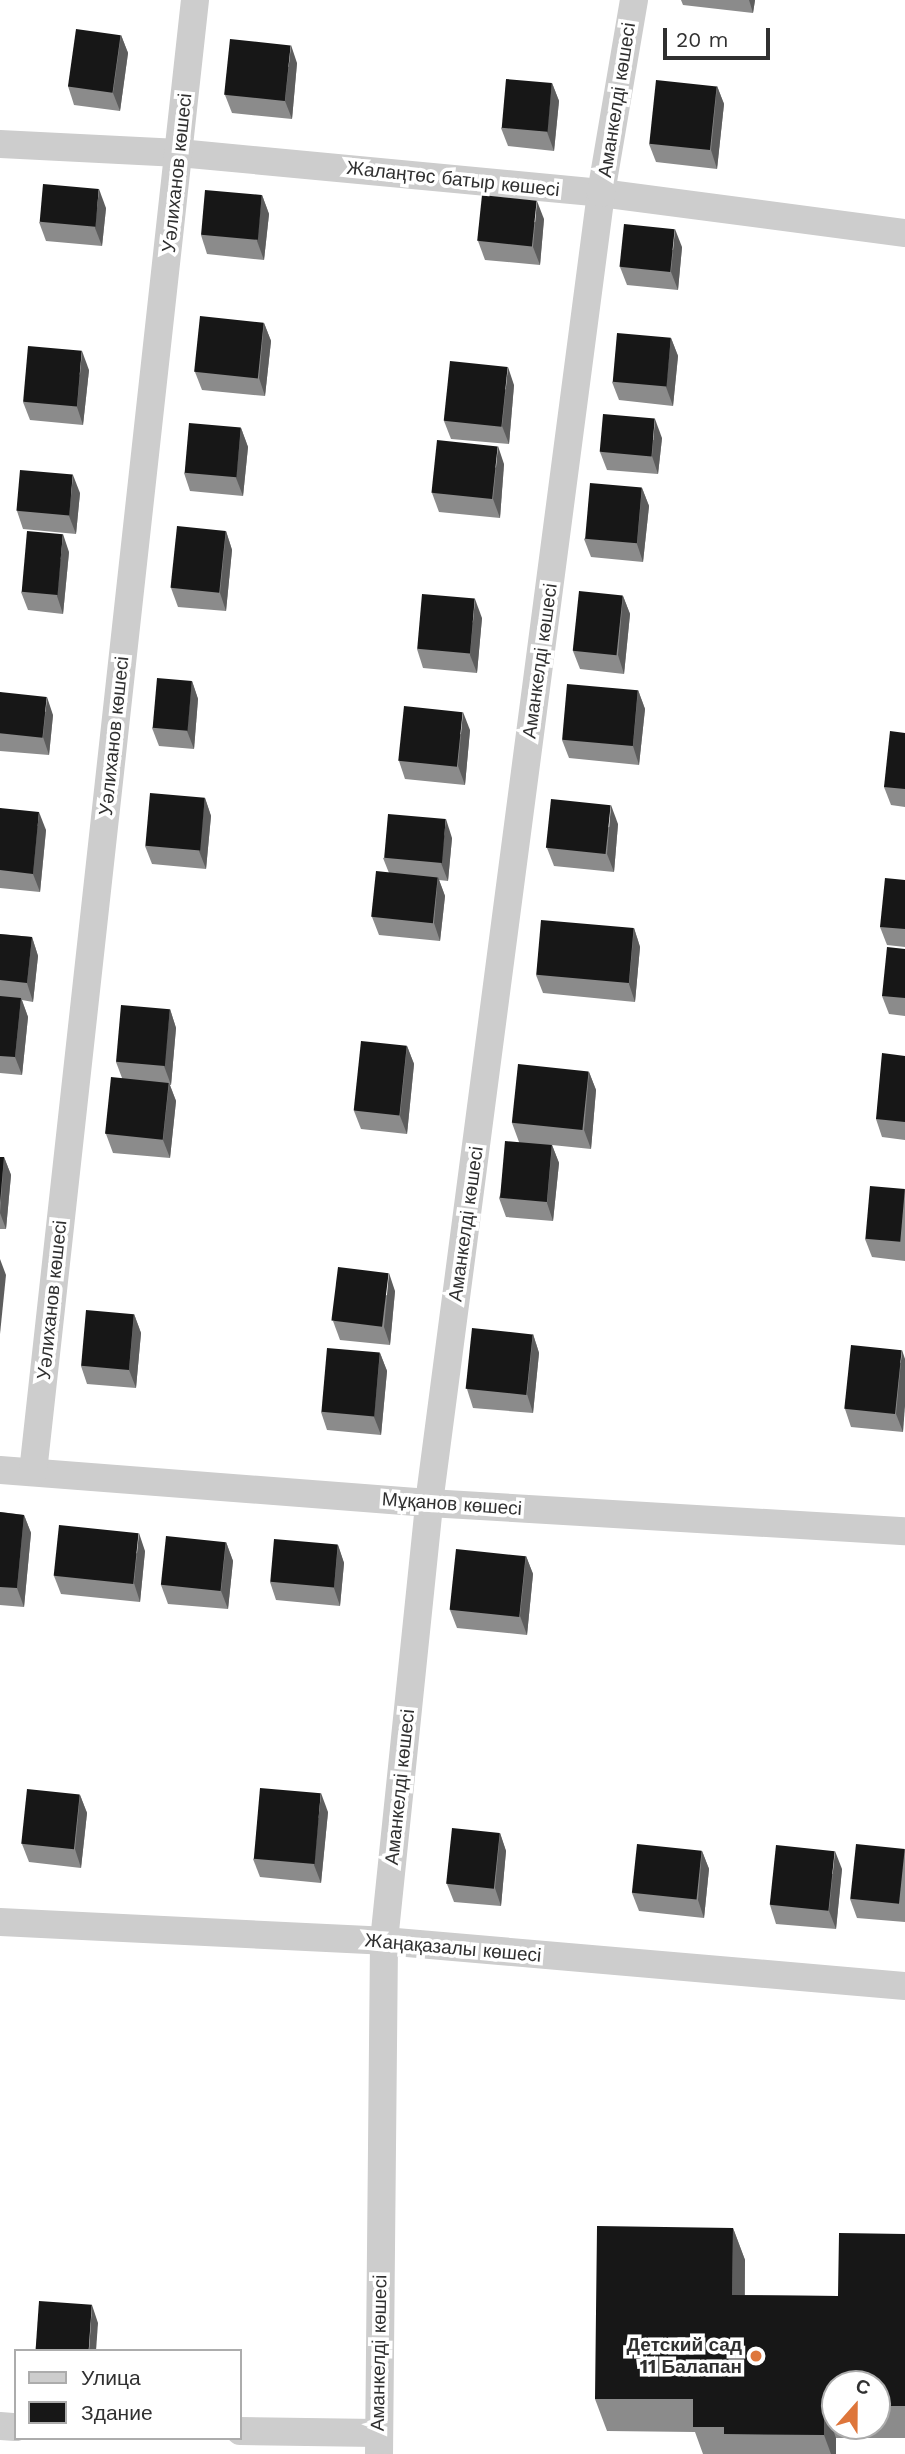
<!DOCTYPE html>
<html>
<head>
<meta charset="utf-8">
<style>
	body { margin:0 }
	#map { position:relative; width:905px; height:2454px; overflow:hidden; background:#fff; font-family:"Work Sans",sans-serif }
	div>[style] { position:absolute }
	.street>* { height:28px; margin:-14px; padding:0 14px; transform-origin:14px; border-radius:14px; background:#cdcdcd }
	.wall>* { inset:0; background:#8b8b8b }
	.shaded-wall>* { inset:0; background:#5d5d5d }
	.building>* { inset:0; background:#171717; transform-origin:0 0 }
	.dots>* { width:19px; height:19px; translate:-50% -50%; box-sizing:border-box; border:4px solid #fff; border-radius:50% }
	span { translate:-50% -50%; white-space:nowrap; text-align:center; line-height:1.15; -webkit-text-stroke:7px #fff; paint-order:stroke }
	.street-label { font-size:19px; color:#303030 }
	.poi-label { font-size:19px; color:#303030; font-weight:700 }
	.right { translate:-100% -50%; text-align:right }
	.legend { position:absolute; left:14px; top:2349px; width:228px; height:91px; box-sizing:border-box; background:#fff; border:2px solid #acacac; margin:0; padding:9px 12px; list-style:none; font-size:21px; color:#303030 }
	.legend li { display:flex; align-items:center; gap:14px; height:35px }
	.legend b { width:35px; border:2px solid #acacac }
	.north { position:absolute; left:821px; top:2370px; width:70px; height:70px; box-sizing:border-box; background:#fff; border:2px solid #acacac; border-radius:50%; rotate:21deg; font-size:19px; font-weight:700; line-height:28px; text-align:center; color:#303030 }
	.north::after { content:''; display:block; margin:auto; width:24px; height:32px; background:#de763b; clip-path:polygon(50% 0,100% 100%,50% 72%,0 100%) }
	.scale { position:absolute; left:663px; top:28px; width:107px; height:32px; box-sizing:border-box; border:4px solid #303030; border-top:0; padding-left:9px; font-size:21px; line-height:24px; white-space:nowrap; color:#303030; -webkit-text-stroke:5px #fff; paint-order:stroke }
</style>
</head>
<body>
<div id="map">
	<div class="street">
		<i style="left:0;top:144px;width:179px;rotate:2.9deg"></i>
		<i style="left:179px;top:153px;width:424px;rotate:5.4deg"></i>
		<i style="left:601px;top:193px;width:307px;rotate:7.5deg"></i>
		<i style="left:0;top:1470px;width:430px;rotate:4.4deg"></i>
		<i style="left:429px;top:1503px;width:477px;rotate:3.4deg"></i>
		<i style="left:33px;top:1472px;width:1481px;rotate:-83.72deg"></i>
		<i style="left:0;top:1922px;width:384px;rotate:2.8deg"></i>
		<i style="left:384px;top:1941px;width:523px;rotate:4.94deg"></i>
		<i style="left:0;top:2426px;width:16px;rotate:4deg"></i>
		<i style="left:240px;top:2431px;width:137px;rotate:0.8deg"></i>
		<i style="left:379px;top:2454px;width:513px;rotate:-89.44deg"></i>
		<i style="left:384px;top:1941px;width:440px;rotate:-84.1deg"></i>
		<i style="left:429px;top:1503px;width:1321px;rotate:-82.52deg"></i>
		<i style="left:601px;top:193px;width:196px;rotate:-80.3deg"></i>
	</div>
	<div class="wall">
		<i style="clip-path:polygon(681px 0,755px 0,753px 13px,683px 5px)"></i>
		<i style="clip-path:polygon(121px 35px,128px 53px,120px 111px,74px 105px,68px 86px)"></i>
		<i style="clip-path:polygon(297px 63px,292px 119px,232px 113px,225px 95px)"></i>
		<i style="clip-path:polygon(552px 83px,559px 101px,554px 151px,508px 146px,501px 128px)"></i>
		<i style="clip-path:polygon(717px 86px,724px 104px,717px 169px,656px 162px,649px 144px)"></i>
		<i style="clip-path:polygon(262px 195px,269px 214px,264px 260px,207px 254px,201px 235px)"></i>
		<i style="clip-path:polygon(106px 208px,102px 246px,46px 241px,39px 222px)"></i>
		<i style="clip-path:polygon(544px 219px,540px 265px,485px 260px,478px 241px)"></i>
		<i style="clip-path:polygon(682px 247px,678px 290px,627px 285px,620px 267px)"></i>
		<i style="clip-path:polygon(264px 323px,271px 341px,265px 396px,202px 390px,195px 372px)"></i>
		<i style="clip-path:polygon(671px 338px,678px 356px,673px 406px,619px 400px,612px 382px)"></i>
		<i style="clip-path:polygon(89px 370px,83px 425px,30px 420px,23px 402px)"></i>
		<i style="clip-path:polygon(514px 385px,509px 444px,451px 439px,444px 421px)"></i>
		<i style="clip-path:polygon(241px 428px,248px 447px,243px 496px,190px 491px,184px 473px)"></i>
		<i style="clip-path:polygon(662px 438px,658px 474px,607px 470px,600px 452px)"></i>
		<i style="clip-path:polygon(504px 464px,500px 518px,439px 512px,432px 493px)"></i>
		<i style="clip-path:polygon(642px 488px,649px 506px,643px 562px,591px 557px,584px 539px)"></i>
		<i style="clip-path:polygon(80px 493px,76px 534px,23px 529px,17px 511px)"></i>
		<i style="clip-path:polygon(226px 531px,232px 550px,226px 611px,178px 607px,171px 588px)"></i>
		<i style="clip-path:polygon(69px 552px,63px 614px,28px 610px,21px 592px)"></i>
		<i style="clip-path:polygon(623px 596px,630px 614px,624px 674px,580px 669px,573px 651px)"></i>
		<i style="clip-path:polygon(482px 618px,477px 673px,423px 668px,417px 649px)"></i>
		<i style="clip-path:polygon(192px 681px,198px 699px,194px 749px,159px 746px,152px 728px)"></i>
		<i style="clip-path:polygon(638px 690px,645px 709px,639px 765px,569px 758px,562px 740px)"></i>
		<i style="clip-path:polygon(0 692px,53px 715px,49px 755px,0 751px)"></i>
		<i style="clip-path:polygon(470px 730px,465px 785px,405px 779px,399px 761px)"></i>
		<i style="clip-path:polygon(905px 733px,905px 807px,891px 805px,884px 787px)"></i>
		<i style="clip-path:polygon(205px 798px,211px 816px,206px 869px,152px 864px,145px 846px)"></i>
		<i style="clip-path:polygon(0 808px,46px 830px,40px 892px,0 888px)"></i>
		<i style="clip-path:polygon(618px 824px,614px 872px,554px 866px,547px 848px)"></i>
		<i style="clip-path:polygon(452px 838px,448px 881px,439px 880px,445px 896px,440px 941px,379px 935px,372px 917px,389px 873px,383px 858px)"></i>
		<i style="clip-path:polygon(905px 880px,905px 947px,887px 945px,880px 927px)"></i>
		<i style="clip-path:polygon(634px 928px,640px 947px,635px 1002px,543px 993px,536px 975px)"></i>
		<i style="clip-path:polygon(0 934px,32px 937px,38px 956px,33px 1002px,22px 1000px,28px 1017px,22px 1075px,0 1073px)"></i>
		<i style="clip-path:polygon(905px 949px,905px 1016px,889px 1014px,882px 996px)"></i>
		<i style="clip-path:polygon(170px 1009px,176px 1028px,171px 1085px,170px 1085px,176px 1101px,170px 1158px,113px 1153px,106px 1134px,122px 1078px,116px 1062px)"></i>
		<i style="clip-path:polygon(407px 1046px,414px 1064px,407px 1134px,361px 1129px,354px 1111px)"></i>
		<i style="clip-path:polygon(905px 1056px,905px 1140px,882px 1137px,876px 1119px)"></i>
		<i style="clip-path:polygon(589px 1072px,596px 1090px,591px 1149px,552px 1145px,559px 1163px,553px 1221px,506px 1217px,499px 1198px,519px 1142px,512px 1123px)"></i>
		<i style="clip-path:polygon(0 1157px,4px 1157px,11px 1175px,6px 1229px,0 1229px)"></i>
		<i style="clip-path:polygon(905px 1189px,905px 1261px,872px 1257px,865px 1239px)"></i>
		<i style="clip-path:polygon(395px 1291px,390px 1345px,340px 1340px,333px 1321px)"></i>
		<i style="clip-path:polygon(134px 1314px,141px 1333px,136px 1388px,87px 1384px,81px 1366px)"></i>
		<i style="clip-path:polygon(533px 1334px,539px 1353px,533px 1413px,473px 1408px,467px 1389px)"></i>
		<i style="clip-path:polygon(380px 1353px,387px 1371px,381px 1435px,327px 1430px,321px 1412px)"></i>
		<i style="clip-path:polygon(905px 1359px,903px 1432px,851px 1427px,845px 1409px)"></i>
		<i style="clip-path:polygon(0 1512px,24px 1515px,31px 1533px,24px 1607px,0 1605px)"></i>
		<i style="clip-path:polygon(226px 1542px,233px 1561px,228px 1609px,168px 1604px,161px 1585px)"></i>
		<i style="clip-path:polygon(338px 1545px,344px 1563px,340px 1606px,276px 1600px,270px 1582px)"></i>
		<i style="clip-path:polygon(145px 1551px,140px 1602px,61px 1594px,54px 1576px)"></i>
		<i style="clip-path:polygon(526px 1556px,533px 1574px,527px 1635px,457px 1628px,450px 1610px)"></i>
		<i style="clip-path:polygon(80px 1795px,87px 1813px,81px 1868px,29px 1862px,22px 1844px)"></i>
		<i style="clip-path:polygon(328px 1812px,321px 1883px,260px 1877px,253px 1859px)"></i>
		<i style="clip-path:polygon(500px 1833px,506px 1851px,501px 1906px,454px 1902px,447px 1884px)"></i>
		<i style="clip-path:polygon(905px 1849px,905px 1922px,857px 1918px,850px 1899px)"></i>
		<i style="clip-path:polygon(702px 1851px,709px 1869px,704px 1918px,639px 1911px,632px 1893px)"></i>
		<i style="clip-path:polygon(842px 1869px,836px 1929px,776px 1924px,770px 1905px)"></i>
		<i style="clip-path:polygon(evenodd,733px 2228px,745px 2260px,745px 2295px,838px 2296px,905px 2234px,905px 2438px,836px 2438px,836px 2454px,703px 2454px,695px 2432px,607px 2431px,595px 2399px,733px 2228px,835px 2384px,877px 2384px,877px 2426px,835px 2426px,835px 2384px)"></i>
	</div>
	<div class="shaded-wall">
		<i style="clip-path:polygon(749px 0,755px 0,753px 13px)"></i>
		<i style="clip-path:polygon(121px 35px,128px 53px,120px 111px,113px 93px)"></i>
		<i style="clip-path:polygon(291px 45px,297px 63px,292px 119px,285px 101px)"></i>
		<i style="clip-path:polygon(552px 83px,559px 101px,554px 151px,547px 132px)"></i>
		<i style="clip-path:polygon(717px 86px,724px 104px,717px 169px,711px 150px)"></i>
		<i style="clip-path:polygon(99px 189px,106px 208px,102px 246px,95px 228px)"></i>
		<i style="clip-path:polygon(262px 195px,269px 214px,264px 260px,257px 241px)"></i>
		<i style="clip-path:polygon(537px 201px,544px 219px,540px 265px,533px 247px)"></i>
		<i style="clip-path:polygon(675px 229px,682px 247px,678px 290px,671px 272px)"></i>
		<i style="clip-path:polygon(264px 323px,271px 341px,265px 396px,259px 378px)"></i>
		<i style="clip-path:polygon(671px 338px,678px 356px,673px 406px,666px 387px)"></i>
		<i style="clip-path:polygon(82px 351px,89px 370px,83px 425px,77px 407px)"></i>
		<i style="clip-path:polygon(508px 367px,514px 385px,509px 444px,502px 426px)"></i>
		<i style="clip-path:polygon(655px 419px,662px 438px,658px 474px,652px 456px)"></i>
		<i style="clip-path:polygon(241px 428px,248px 447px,243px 496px,236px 478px)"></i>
		<i style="clip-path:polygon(498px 446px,504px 464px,500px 518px,493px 499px)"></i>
		<i style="clip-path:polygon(73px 475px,80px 493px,76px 534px,69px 516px)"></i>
		<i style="clip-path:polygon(642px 488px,649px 506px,643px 562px,637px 544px)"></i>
		<i style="clip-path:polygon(226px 531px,232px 550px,226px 611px,220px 593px)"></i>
		<i style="clip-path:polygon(63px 534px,69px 552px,63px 614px,57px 596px)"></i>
		<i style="clip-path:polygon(623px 596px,630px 614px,624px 674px,618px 655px)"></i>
		<i style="clip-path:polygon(475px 599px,482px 618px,477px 673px,470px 655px)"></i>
		<i style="clip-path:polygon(192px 681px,198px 699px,194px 749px,187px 731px)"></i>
		<i style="clip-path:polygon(638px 690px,645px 709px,639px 765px,633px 746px)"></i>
		<i style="clip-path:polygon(47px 697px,53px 715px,49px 755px,43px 737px)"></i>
		<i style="clip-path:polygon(463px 712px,470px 730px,465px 785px,458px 766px)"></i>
		<i style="clip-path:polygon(205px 798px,211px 816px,206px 869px,199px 851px)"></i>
		<i style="clip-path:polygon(611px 805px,618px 824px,614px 872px,607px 854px)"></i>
		<i style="clip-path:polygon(39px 812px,46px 830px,40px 892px,33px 874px)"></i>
		<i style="clip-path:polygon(446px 819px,452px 838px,448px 881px,441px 863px)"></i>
		<i style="clip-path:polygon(438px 877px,445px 896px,440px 941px,434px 923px)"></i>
		<i style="clip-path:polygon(634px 928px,640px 947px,635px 1002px,629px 984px)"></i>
		<i style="clip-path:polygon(32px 937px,38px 956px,33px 1002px,27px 983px)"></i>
		<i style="clip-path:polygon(21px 998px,28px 1017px,22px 1075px,15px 1057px)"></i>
		<i style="clip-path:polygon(170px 1009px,176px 1028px,171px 1085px,164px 1066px)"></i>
		<i style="clip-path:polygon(407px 1046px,414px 1064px,407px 1134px,400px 1116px)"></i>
		<i style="clip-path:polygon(589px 1072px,596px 1090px,591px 1149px,584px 1130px)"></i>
		<i style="clip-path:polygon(169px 1083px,176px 1101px,170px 1158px,163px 1140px)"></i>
		<i style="clip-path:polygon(552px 1145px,559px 1163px,553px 1221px,547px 1203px)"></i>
		<i style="clip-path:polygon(4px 1157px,11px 1175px,6px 1229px,0 1213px)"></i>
		<i style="clip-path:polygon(0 1259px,6px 1275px,0 1334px)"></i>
		<i style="clip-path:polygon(389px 1273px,395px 1291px,390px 1345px,384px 1327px)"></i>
		<i style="clip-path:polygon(134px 1314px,141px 1333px,136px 1388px,129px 1370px)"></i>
		<i style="clip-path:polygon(533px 1334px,539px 1353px,533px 1413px,527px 1394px)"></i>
		<i style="clip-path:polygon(902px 1350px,905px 1359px,905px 1406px,903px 1432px,896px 1414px)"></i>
		<i style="clip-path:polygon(380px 1353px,387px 1371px,381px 1435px,374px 1417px)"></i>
		<i style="clip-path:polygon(24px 1515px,31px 1533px,24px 1607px,17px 1588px)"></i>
		<i style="clip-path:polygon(139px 1533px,145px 1551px,140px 1602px,134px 1583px)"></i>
		<i style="clip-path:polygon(226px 1542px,233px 1561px,228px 1609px,221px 1591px)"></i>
		<i style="clip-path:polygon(338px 1545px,344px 1563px,340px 1606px,334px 1588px)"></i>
		<i style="clip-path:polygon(526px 1556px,533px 1574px,527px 1635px,520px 1616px)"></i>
		<i style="clip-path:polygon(321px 1793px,328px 1812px,321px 1883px,314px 1865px)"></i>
		<i style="clip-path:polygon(80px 1795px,87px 1813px,81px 1868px,75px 1849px)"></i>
		<i style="clip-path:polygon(500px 1833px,506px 1851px,501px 1906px,495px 1888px)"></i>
		<i style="clip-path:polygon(702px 1851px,709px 1869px,704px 1918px,698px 1900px)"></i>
		<i style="clip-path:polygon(835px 1851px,842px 1869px,836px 1929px,829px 1911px)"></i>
		<i style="clip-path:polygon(733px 2228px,745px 2260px,744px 2328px,732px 2295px)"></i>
		<i style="clip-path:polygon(92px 2305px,98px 2323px,96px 2351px,89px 2351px)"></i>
		<i style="clip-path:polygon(824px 2405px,836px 2438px,836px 2454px,831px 2454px,824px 2435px)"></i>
	</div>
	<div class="building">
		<i style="left:76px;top:29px;width:45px;height:58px;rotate:8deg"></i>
		<i style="left:230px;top:39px;width:61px;height:56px;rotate:6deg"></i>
		<i style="left:506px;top:79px;width:46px;height:49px;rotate:5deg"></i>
		<i style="left:656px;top:80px;width:61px;height:64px;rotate:6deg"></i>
		<i style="left:43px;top:184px;width:56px;height:38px;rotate:5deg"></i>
		<i style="left:205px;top:190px;width:57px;height:45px;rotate:5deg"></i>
		<i style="left:482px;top:195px;width:55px;height:46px;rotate:6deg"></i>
		<i style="left:624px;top:224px;width:51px;height:43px;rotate:6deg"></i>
		<i style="left:200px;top:316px;width:64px;height:56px;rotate:6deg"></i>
		<i style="left:617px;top:333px;width:54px;height:49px;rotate:5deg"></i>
		<i style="left:28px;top:346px;width:54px;height:56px;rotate:5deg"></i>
		<i style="left:450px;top:361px;width:58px;height:60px;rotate:6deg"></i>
		<i style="left:603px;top:414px;width:52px;height:38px;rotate:5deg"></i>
		<i style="left:189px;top:423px;width:52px;height:50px;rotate:5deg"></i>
		<i style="left:437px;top:440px;width:61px;height:53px;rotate:6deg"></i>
		<i style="left:20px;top:470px;width:53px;height:41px;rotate:5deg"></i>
		<i style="left:590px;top:483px;width:52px;height:56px;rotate:5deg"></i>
		<i style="left:177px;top:526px;width:49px;height:62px;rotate:6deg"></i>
		<i style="left:27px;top:531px;width:36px;height:61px;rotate:5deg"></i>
		<i style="left:579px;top:591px;width:44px;height:60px;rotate:6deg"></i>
		<i style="left:422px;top:594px;width:53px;height:55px;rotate:5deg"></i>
		<i style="left:157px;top:678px;width:35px;height:50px;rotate:5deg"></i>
		<i style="left:567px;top:684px;width:71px;height:56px;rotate:5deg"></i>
		<i style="left:0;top:692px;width:47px;height:41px;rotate:6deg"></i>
		<i style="left:404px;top:706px;width:59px;height:55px;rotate:6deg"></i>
		<i style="clip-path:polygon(890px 731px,905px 733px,905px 789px,884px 787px)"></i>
		<i style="left:150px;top:793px;width:55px;height:53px;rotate:5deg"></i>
		<i style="left:551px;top:799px;width:60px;height:49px;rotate:6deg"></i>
		<i style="clip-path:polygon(0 808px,39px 812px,33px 874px,0 870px)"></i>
		<i style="left:388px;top:814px;width:58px;height:44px;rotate:5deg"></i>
		<i style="left:376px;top:871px;width:62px;height:46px;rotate:6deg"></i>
		<i style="clip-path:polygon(885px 878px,905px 880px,905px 929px,880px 927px)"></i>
		<i style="left:541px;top:920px;width:93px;height:55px;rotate:5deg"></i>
		<i style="clip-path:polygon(0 934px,32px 937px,27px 983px,0 980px)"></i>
		<i style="clip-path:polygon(887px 947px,905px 949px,905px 998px,882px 996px)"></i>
		<i style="clip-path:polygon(0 996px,21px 998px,15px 1057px,0 1056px)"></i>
		<i style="left:121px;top:1005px;width:49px;height:57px;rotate:5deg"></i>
		<i style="left:361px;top:1041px;width:46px;height:70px;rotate:6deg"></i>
		<i style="clip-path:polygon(882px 1053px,905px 1056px,905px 1122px,876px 1119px)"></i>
		<i style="left:518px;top:1064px;width:71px;height:59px;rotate:6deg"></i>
		<i style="left:111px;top:1077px;width:58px;height:57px;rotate:6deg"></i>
		<i style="left:505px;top:1141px;width:47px;height:57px;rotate:5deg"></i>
		<i style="clip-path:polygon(0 1157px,4px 1157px,0 1203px)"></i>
		<i style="left:870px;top:1186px;width:35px;height:53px;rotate:5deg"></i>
		<i style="left:338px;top:1267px;width:51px;height:54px;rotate:7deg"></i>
		<i style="left:86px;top:1310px;width:48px;height:56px;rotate:5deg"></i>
		<i style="left:472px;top:1328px;width:61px;height:61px;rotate:6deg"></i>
		<i style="left:851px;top:1345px;width:51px;height:64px;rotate:6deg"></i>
		<i style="left:327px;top:1348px;width:53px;height:64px;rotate:5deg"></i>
		<i style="clip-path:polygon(0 1512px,24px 1515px,17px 1588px,0 1587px)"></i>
		<i style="left:59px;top:1525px;width:80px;height:51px;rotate:6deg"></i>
		<i style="left:166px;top:1536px;width:60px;height:49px;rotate:6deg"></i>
		<i style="left:274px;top:1539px;width:64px;height:43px;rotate:5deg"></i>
		<i style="left:456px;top:1549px;width:70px;height:61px;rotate:6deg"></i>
		<i style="left:260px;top:1788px;width:61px;height:71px;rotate:5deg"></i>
		<i style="left:27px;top:1789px;width:53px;height:55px;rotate:6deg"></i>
		<i style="left:452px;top:1828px;width:48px;height:56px;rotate:6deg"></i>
		<i style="left:637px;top:1844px;width:65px;height:49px;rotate:6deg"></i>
		<i style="left:856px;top:1844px;width:49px;height:55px;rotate:6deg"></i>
		<i style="left:776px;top:1845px;width:59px;height:60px;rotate:6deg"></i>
		<i style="clip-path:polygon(597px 2226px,733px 2228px,732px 2295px,838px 2296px,839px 2233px,905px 2234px,905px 2406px,877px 2406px,877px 2384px,835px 2384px,835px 2405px,824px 2405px,824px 2435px,724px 2434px,724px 2427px,693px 2427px,693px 2399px,595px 2399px)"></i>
		<i style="left:39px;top:2301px;width:53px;height:50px;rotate:4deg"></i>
	</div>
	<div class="dots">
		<i style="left:756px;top:2356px;background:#de763b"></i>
	</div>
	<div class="street-label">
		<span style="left:617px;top:100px;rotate:-81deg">Аманкелді көшесі</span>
		<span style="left:177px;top:173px;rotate:-84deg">Уәлиханов көшесі</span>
		<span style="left:453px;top:179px;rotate:6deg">Жалаңтөс батыр көшесі</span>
		<span style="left:540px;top:661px;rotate:-82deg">Аманкелді көшесі</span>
		<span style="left:114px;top:736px;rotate:-84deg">Уәлиханов көшесі</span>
		<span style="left:466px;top:1224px;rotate:-82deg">Аманкелді көшесі</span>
		<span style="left:52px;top:1300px;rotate:-84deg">Уәлиханов көшесі</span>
		<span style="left:452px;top:1504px;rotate:4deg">Мұқанов көшесі</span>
		<span style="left:400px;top:1787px;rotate:-84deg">Аманкелді көшесі</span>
		<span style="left:453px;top:1948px;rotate:5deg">Жаңақазалы көшесі</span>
		<span style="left:379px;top:2353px;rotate:-89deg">Аманкелді көшесі</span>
	</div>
	<div class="poi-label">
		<span class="right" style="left:742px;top:2356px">Детский сад<br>11 Балапан</span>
	</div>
	<ul class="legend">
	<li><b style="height:9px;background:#cdcdcd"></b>Улица</li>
	<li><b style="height:19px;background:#171717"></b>Здание</li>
	</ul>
	<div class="north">С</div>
	<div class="scale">20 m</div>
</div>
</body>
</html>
